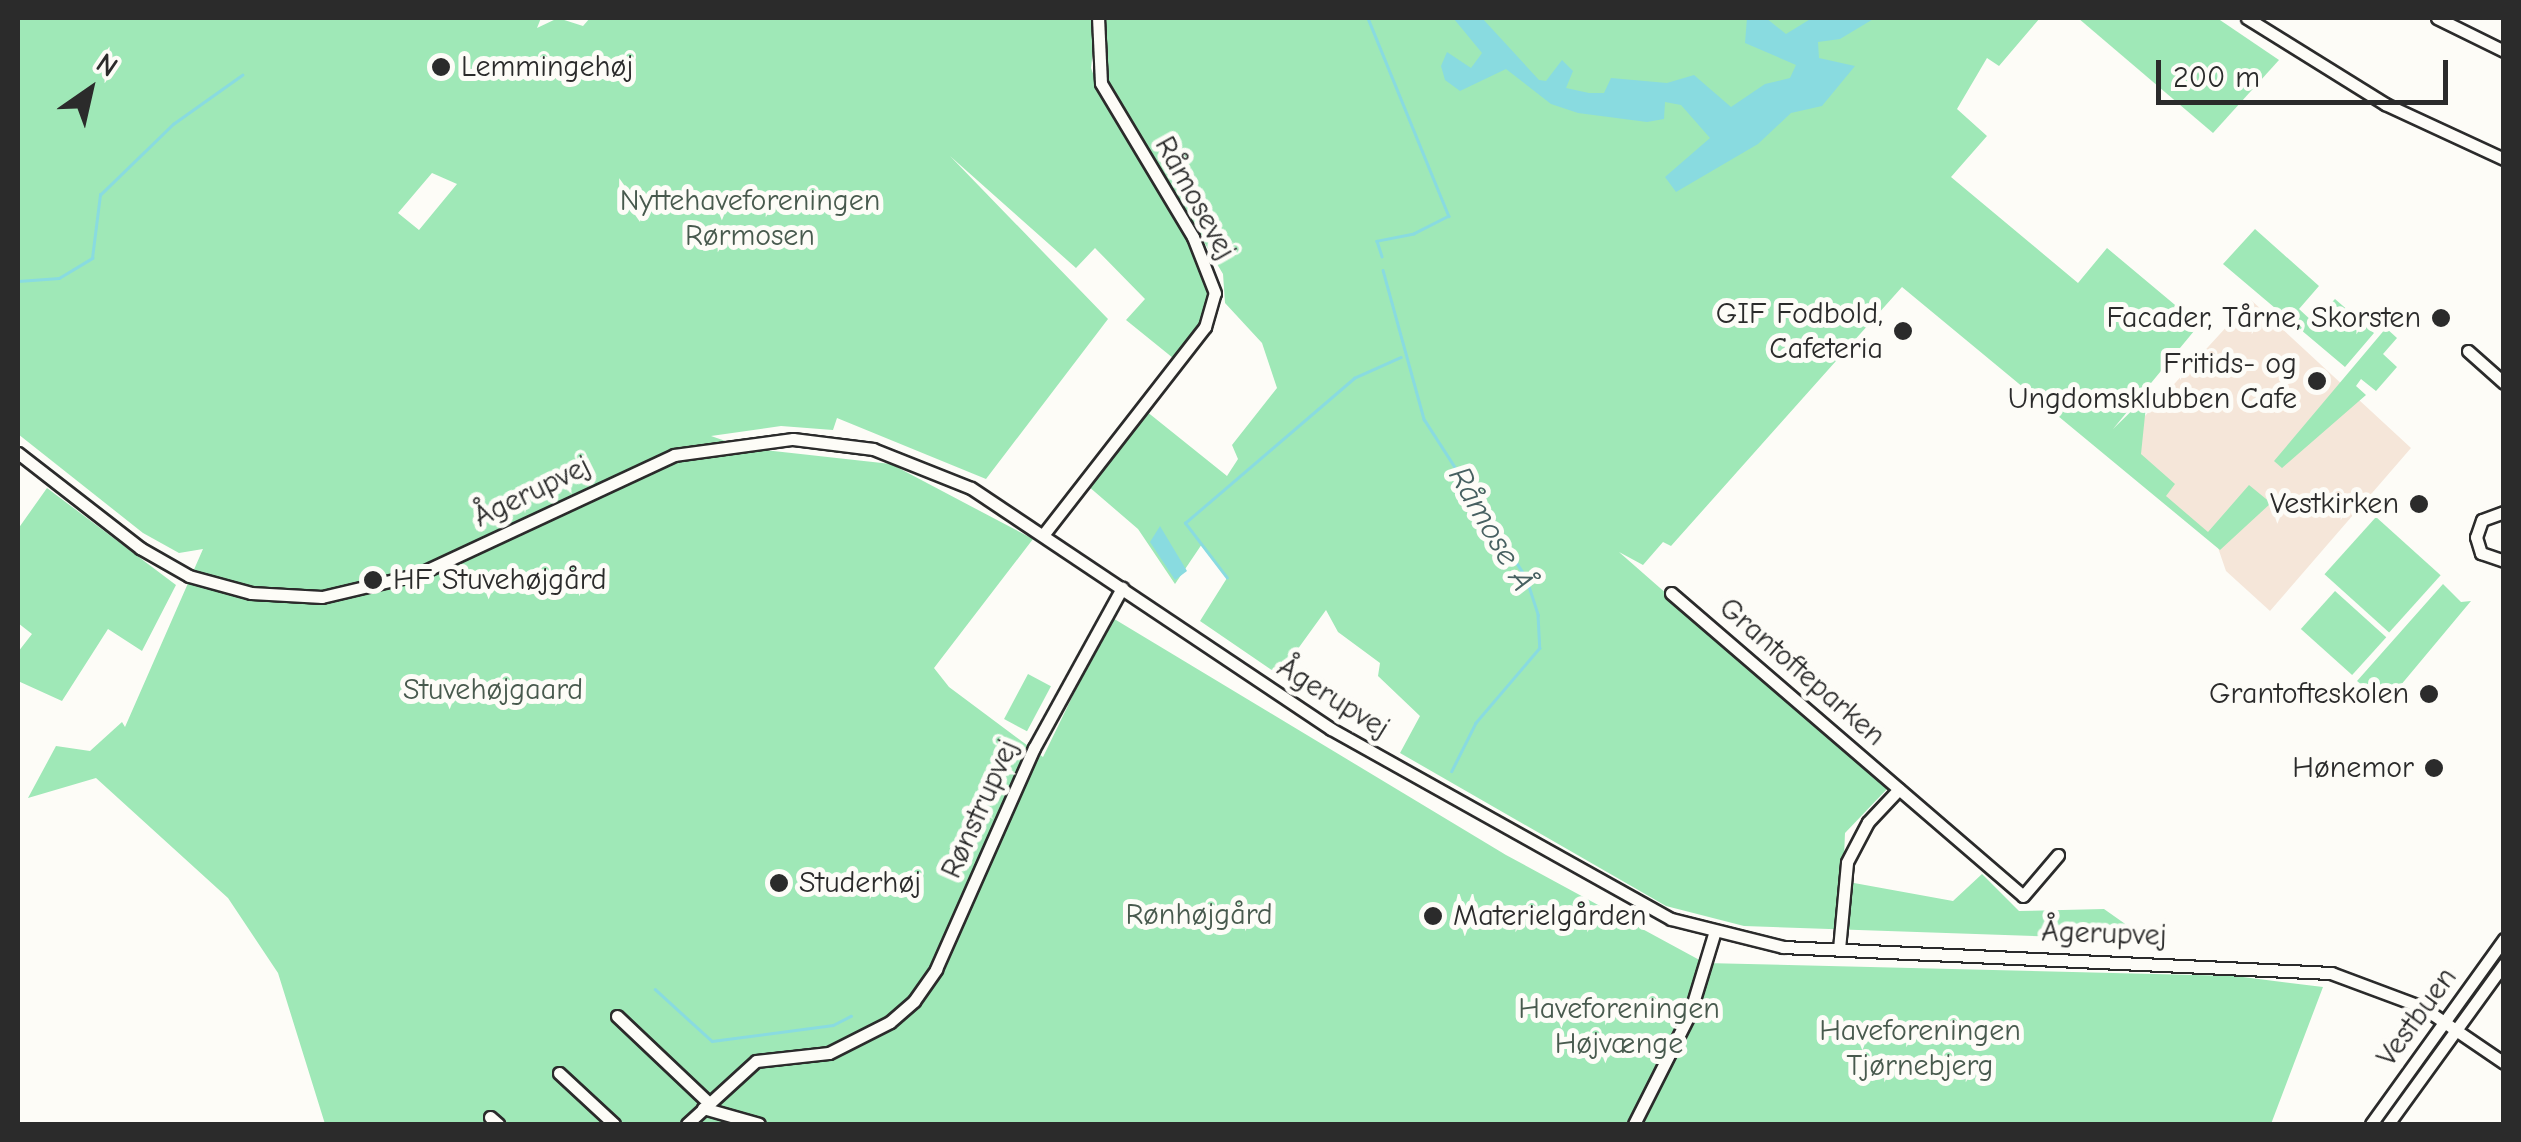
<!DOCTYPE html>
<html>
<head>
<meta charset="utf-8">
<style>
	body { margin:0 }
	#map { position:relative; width:2521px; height:1142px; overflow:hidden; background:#fdfcf7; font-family:"Comic Neue",sans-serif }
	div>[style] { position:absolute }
	.built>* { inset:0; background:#f5e6d9 }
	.green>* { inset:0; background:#9fe8b7; transform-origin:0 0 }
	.water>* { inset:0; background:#89dbe0 }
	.stream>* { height:2.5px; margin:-1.25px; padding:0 1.25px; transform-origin:1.25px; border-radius:1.25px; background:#89dbe0 }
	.roads { filter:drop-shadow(2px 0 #2b2b2b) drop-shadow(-2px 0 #2b2b2b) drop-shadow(0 2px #2b2b2b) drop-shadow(0 -2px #2b2b2b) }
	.minor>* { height:11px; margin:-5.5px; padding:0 5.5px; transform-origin:5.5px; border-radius:5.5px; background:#fdfcf7 }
	.dots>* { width:28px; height:28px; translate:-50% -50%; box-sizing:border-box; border:5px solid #fdfcf7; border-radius:50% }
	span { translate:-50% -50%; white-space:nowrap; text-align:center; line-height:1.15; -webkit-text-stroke:10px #fdfcf7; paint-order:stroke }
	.poi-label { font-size:30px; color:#2b2b2b }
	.left { translate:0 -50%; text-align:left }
	.right { translate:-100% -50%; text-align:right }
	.street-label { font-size:30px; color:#2b2b2b }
	.park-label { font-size:30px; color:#485a4e }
	.water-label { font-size:32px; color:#476061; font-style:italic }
	.frame { position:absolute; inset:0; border:20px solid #2b2b2b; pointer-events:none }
	.north { position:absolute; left:40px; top:40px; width:100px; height:100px; -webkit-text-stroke:8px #fdfcf7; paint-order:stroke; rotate:34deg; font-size:28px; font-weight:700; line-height:40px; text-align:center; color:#2b2b2b }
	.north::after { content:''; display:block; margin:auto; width:35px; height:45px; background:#2b2b2b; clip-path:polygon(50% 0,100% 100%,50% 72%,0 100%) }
	.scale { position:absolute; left:2156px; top:60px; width:292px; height:45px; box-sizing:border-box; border:5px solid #2b2b2b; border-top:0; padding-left:12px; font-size:30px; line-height:35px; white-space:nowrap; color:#2b2b2b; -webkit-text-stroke:8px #fdfcf7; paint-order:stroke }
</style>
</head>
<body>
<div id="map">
	<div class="built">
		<i style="clip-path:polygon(2251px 300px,2411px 448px,2270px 611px,2226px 571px,2216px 542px,2112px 452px)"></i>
	</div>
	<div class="green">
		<i style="clip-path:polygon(evenodd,18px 18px,541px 18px,537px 28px,558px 18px,583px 26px,590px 18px,1097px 18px,1091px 68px,1096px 82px,1188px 239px,1209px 290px,1200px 326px,1173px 358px,1126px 320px,1145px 299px,1095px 248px,1076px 268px,950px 156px,1108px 319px,986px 479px,837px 418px,833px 430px,781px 426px,711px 436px,746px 448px,891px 464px,1033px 539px,934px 668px,949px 687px,1043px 757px,1111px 617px,1506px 855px,1705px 963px,2235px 976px,2323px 987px,2271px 1124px,325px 1124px,278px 973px,228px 898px,96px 778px,28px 798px,56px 746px,90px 751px,122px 722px,125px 727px,203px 549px,179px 553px,143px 533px,18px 434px,18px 18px,432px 173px,457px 184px,419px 230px,398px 213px,432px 173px)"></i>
		<i style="clip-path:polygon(1105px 18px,2040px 18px,1999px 66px,1987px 58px,1957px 109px,1987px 136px,1951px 177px,2078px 283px,2107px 248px,2199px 325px,2113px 429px,2147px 396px,2141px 454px,2175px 484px,2166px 496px,2208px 532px,2249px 485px,2271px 503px,2220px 550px,1902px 287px,1671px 546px,1663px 542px,1643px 565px,1619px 552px,1888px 788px,1845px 833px,1843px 881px,1953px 901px,1982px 874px,2019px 911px,2104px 909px,2148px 940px,1744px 926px,1666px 906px,1400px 753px,1420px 716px,1378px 676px,1380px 663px,1338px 632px,1326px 610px,1279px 675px,1200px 621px,1227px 578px,1202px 544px,1175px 584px,1138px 529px,1088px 486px,1146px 411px,1227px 476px,1238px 459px,1232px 445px,1277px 388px,1262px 343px,1225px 303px,1223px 274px,1105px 76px)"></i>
		<i style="clip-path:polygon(2078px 18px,2217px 18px,2279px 60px,2213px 133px)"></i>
		<i style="clip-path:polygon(2255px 229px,2319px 286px,2299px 309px,2313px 322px,2335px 299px,2374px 333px,2345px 367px,2223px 264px)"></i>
		<i style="clip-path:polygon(2386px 328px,2397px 338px,2383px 354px,2397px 367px,2376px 391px,2361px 379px,2356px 386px,2366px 395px,2282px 468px,2274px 461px)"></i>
		<i style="clip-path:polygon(47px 488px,176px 585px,142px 651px,108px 629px,62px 701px,18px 681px,18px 652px,32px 634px,18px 623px,18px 529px)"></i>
		<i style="left:2376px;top:517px;width:87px;height:77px;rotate:42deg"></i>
		<i style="clip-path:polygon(2443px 584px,2461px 602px,2471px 601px,2385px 704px,2357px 681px)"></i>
		<i style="left:2335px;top:591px;width:69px;height:51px;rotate:42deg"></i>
		<i style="left:1028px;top:674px;width:26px;height:51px;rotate:28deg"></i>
	</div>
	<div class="water">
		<i style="clip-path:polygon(1437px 18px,1482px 18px,1539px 80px,1546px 81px,1562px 60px,1573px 71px,1566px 88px,1589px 93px,1604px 93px,1611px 78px,1667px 83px,1694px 75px,1731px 107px,1765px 84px,1790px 78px,1796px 65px,1745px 43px,1747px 18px,1766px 18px,1786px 34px,1812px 18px,1875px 18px,1840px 39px,1818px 42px,1819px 58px,1855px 66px,1822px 106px,1791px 113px,1758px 144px,1676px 192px,1665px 177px,1710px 138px,1681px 105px,1665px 102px,1664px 119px,1647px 122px,1578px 113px,1551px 104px,1506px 69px,1460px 91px,1445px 80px,1441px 66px,1447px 52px,1471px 68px,1482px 53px,1454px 19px)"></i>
		<i style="clip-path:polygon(1160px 526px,1187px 571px,1175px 580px,1150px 542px)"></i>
	</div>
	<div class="stream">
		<i style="left:1368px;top:18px;width:214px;rotate:67.8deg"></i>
		<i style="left:1449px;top:216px;width:39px;rotate:153deg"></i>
		<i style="left:1414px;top:234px;width:38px;rotate:169deg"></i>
		<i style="left:1377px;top:241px;width:16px;rotate:72deg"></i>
		<i style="left:1383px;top:270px;width:155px;rotate:74.6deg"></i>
		<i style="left:1424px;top:419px;width:188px;rotate:57.2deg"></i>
		<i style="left:1526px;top:577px;width:40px;rotate:72deg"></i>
		<i style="left:1538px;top:615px;width:33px;rotate:87deg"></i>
		<i style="left:1540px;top:648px;width:99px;rotate:130.5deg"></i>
		<i style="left:1476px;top:723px;width:54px;rotate:116.6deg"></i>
		<i style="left:18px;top:281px;width:41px;rotate:-4.2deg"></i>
		<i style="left:59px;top:278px;width:39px;rotate:-31deg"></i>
		<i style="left:92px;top:258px;width:64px;rotate:-82.8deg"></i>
		<i style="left:100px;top:195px;width:102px;rotate:-44.2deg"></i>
		<i style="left:173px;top:124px;width:85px;rotate:-35.4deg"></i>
		<i style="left:1227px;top:578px;width:69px;rotate:-127.4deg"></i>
		<i style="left:1185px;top:523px;width:223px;rotate:-40.6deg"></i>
		<i style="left:1354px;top:378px;width:51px;rotate:-24.1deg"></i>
		<i style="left:655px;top:989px;width:77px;rotate:42.4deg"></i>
		<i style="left:712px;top:1041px;width:122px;rotate:-7.5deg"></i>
		<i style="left:833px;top:1025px;width:20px;rotate:-27deg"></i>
	</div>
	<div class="roads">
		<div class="minor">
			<i style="left:2247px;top:18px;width:163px;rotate:31.9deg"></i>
			<i style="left:2385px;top:104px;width:131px;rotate:24.8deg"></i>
			<i style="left:2437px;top:18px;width:75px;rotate:26.2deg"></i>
			<i style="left:2468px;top:351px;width:48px;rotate:41.6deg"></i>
			<i style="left:18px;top:453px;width:155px;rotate:37.9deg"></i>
			<i style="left:140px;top:548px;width:56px;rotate:29.7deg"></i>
			<i style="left:189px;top:576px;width:64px;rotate:15.3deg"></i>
			<i style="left:251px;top:593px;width:71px;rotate:3.2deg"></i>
			<i style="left:322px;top:597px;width:100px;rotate:-13.3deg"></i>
			<i style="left:419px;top:574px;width:281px;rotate:-25deg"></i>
			<i style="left:674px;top:455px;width:120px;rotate:-7.7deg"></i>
			<i style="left:793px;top:439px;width:81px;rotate:7.1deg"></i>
			<i style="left:873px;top:449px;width:105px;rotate:21.7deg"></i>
			<i style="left:971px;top:488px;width:433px;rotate:33.8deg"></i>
			<i style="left:1331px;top:729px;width:389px;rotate:29.2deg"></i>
			<i style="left:1671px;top:919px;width:115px;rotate:14deg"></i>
			<i style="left:1783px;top:947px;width:549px;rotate:2.72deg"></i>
			<i style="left:2331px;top:973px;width:97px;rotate:20.5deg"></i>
			<i style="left:2422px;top:1007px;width:99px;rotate:34.3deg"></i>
			<i style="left:2504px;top:512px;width:23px;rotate:160deg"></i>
			<i style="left:2482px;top:520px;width:18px;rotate:109deg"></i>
			<i style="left:2476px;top:537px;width:17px;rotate:73deg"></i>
			<i style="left:2481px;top:553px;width:24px;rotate:19deg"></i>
			<i style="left:1043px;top:535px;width:264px;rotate:-52.1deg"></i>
			<i style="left:1205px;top:327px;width:35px;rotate:-74deg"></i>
			<i style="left:1215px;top:293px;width:60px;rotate:-111.4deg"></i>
			<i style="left:1193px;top:237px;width:179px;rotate:-120.9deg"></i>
			<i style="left:1101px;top:83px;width:65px;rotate:-92.6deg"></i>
			<i style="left:1671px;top:593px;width:464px;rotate:40.7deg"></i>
			<i style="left:2023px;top:896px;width:54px;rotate:-49.5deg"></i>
			<i style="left:1839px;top:949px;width:87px;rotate:-84.7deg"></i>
			<i style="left:1847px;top:862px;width:45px;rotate:-62.3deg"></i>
			<i style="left:1868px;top:822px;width:45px;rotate:-46.8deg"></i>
			<i style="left:617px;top:1016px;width:125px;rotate:43.4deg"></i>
			<i style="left:559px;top:1073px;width:75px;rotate:42.8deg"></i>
			<i style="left:703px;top:1108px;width:58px;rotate:15.9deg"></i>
			<i style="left:490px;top:1117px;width:11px;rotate:41deg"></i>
			<i style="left:687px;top:1124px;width:93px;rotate:-42.4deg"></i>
			<i style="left:756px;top:1061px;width:73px;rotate:-6.3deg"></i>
			<i style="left:829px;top:1053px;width:68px;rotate:-26.9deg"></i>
			<i style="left:890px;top:1022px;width:32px;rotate:-41deg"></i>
			<i style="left:914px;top:1001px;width:39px;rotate:-55deg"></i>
			<i style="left:936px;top:969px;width:242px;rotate:-66.1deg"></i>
			<i style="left:1034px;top:748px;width:183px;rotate:-61.2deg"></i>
			<i style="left:1634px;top:1124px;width:124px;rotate:-63.2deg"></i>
			<i style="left:1690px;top:1013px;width:83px;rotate:-73.1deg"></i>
			<i style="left:2371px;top:1124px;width:228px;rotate:-54.3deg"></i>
			<i style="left:2388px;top:1124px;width:198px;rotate:-54.1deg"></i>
		</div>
	</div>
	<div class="dots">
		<i style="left:441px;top:67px;background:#2b2b2b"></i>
		<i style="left:2441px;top:318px;background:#2b2b2b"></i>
		<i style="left:1903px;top:331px;background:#2b2b2b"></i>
		<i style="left:2317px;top:381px;background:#2b2b2b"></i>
		<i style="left:2419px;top:504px;background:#2b2b2b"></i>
		<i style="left:373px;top:580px;background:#2b2b2b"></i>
		<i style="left:2429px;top:694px;background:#2b2b2b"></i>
		<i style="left:2434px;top:768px;background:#2b2b2b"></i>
		<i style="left:779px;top:883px;background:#2b2b2b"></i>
		<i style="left:1433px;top:916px;background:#2b2b2b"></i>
	</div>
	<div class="poi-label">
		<span class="left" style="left:461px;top:67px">Lemmingehøj</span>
		<span class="right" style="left:1883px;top:331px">GIF Fodbold,<br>Cafeteria</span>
		<span class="right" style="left:2421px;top:318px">Facader, Tårne, Skorsten</span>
		<span class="right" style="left:2297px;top:381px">Fritids- og<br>Ungdomsklubben Cafe</span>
		<span class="right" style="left:2399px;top:504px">Vestkirken</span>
		<span class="left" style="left:393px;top:580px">HF Stuvehøjgård</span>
		<span class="right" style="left:2409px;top:694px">Grantofteskolen</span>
		<span class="right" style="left:2414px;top:768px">Hønemor</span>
		<span class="left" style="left:799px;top:883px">Studerhøj</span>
		<span class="left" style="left:1453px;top:916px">Materielgården</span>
	</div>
	<div class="street-label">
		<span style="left:1195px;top:198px;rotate:61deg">Råmosevej</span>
		<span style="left:532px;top:492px;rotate:-26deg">Ågerupvej</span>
		<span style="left:1802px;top:672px;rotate:41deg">Grantofteparken</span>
		<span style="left:1333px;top:698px;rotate:32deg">Ågerupvej</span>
		<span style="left:980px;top:809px;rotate:-66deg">Rønstrupvej</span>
		<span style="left:2104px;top:934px;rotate:2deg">Ågerupvej</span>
		<span style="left:2417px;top:1017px;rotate:-54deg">Vestbuen</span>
	</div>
	<div class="park-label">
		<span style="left:750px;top:218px">Nyttehaveforeningen<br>Rørmosen</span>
		<span style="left:493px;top:690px">Stuvehøjgaard</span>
		<span style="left:1199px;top:915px">Rønhøjgård</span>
		<span style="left:1619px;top:1026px">Haveforeningen<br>Højvænge</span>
		<span style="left:1920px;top:1048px">Haveforeningen<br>Tjørnebjerg</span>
	</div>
	<div class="water-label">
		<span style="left:1491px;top:529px;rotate:60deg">Råmose Å</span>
	</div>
	<div class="frame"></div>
	<div class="north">N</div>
	<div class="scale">200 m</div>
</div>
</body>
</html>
